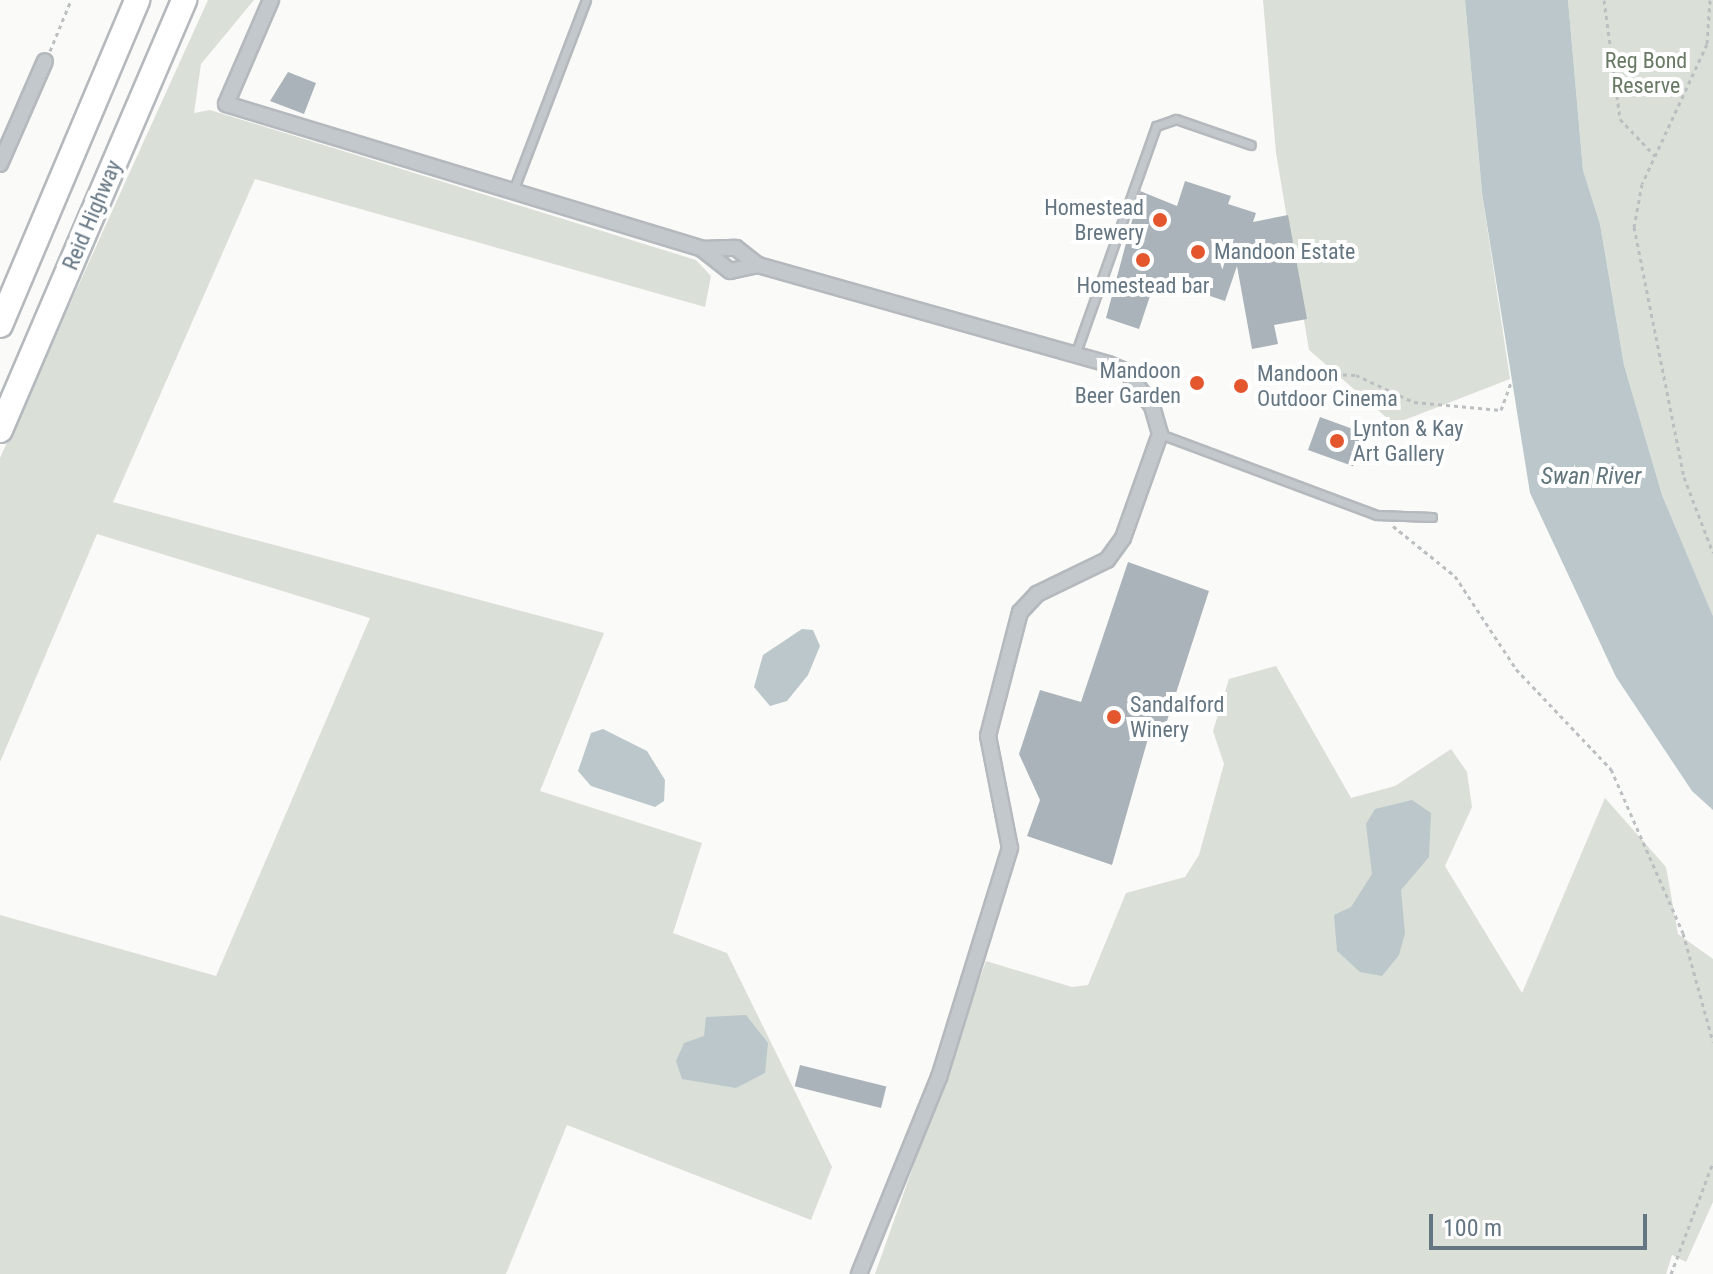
<!DOCTYPE html>
<html>
<head>
<meta charset="utf-8">
<style>
	body { margin:0 }
	#map { position:relative; width:1713px; height:1274px; overflow:hidden; background:#fafaf8; font-family:"Roboto Condensed",sans-serif }
	div>[style] { position:absolute }
	.green>* { inset:0; background:#dadfd7 }
	.water>* { inset:0; background:#bbc7cb }
	.building>* { inset:0; background:#aab3b9; transform-origin:0 0 }
	.path>* { height:3px; margin-top:-1.5px; transform-origin:0; background:repeating-linear-gradient(90deg,#bbbfc2 0 4px,transparent 0 8px) }
	.roads { filter:drop-shadow(2px 0 #b4b9bd) drop-shadow(-2px 0 #b4b9bd) drop-shadow(0 2px #b4b9bd) drop-shadow(0 -2px #b4b9bd) }
	.service>* { height:7px; margin:-3.5px; padding:0 3.5px; transform-origin:3.5px; border-radius:3.5px; background:#c3c8cc }
	.minor>* { height:14px; margin:-7px; padding:0 7px; transform-origin:7px; border-radius:7px; background:#c3c8cc }
	.trunk>* { height:24px; margin:-12px; padding:0 12px; transform-origin:12px; border-radius:12px; background:#fff }
	.dots>* { width:22px; height:22px; translate:-50% -50%; box-sizing:border-box; border:4px solid #fff; border-radius:50% }
	span { translate:-50% -50%; white-space:nowrap; text-align:center; line-height:1.15; -webkit-text-stroke:8px #fff; paint-order:stroke }
	.park-label { font-size:22px; color:#687a64 }
	.poi-label { font-size:22px; color:#657683 }
	.right { translate:-100% -50%; text-align:right }
	.left { translate:0 -50%; text-align:left }
	.street-label { font-size:22px; color:#657683 }
	.water-label { font-size:24px; color:#60757c; font-style:italic }
	.scale { position:absolute; left:1429px; top:1214px; width:218px; height:36px; box-sizing:border-box; border:4px solid #657683; border-top:0; padding-left:10px; font-size:24px; line-height:28px; white-space:nowrap; color:#657683; -webkit-text-stroke:6px #fff; paint-order:stroke }
</style>
</head>
<body>
<div id="map">
	<div class="green">
		<i style="clip-path:polygon(208px 0,254px 0,201px 64px,194px 113px,210px 110px,696px 260px,711px 276px,705px 307px,255px 179px,113px 502px,604px 633px,540px 791px,702px 843px,673px 933px,727px 953px,832px 1167px,811px 1220px,567px 1125px,506px 1274px,0 1274px,0 915px,216px 976px,370px 618px,97px 534px,0 762px,0 458px)"></i>
		<i style="clip-path:polygon(1263px 0,1465px 0,1482px 193px,1510px 379px,1394px 424px,1309px 350px,1276px 153px)"></i>
		<i style="clip-path:polygon(1568px 0,1713px 0,1713px 616px,1662px 495px,1624px 365px,1600px 224px,1583px 170px)"></i>
		<i style="clip-path:polygon(1276px 666px,1351px 798px,1395px 786px,1451px 749px,1467px 772px,1472px 807px,1445px 866px,1522px 993px,1605px 798px,1666px 867px,1678px 934px,1713px 959px,1713px 1202px,1686px 1262px,1672px 1255px,1666px 1274px,875px 1274px,986px 961px,1072px 987px,1088px 985px,1126px 893px,1185px 877px,1199px 855px,1224px 764px,1213px 731px,1229px 679px)"></i>
	</div>
	<div class="water">
		<i style="clip-path:polygon(1465px 0,1568px 0,1583px 170px,1600px 224px,1624px 365px,1662px 495px,1713px 616px,1713px 810px,1692px 791px,1616px 677px,1530px 493px,1482px 193px)"></i>
		<i style="clip-path:polygon(802px 629px,813px 630px,820px 646px,808px 675px,787px 701px,770px 706px,754px 687px,763px 655px)"></i>
		<i style="clip-path:polygon(603px 729px,647px 751px,665px 780px,664px 801px,655px 807px,591px 786px,578px 771px,591px 733px)"></i>
		<i style="clip-path:polygon(1412px 800px,1431px 813px,1429px 857px,1401px 890px,1405px 933px,1399px 955px,1382px 976px,1360px 972px,1337px 951px,1334px 915px,1351px 907px,1372px 874px,1366px 824px,1375px 809px)"></i>
		<i style="clip-path:polygon(746px 1015px,768px 1043px,765px 1073px,736px 1088px,682px 1079px,676px 1061px,684px 1043px,704px 1036px,706px 1017px)"></i>
	</div>
	<div class="building">
		<i style="clip-path:polygon(288px 72px,316px 83px,304px 114px,270px 101px)"></i>
		<i style="clip-path:polygon(1185px 181px,1231px 196px,1228px 204px,1256px 213px,1253px 222px,1288px 215px,1307px 319px,1274px 325px,1278px 344px,1252px 349px,1237px 266px,1225px 301px,1156px 278px,1139px 329px,1106px 318px,1140px 191px,1177px 206px)"></i>
		<i style="left:1320px;top:417px;width:48px;height:35px;rotate:20deg"></i>
		<i style="clip-path:polygon(1128px 562px,1209px 591px,1166px 724px,1153px 721px,1112px 865px,1027px 836px,1040px 800px,1019px 754px,1040px 690px,1081px 702px)"></i>
		<i style="left:800px;top:1065px;width:89px;height:22px;rotate:14deg"></i>
	</div>
	<div class="path">
		<i style="left:1604px;top:0;width:120px;rotate:82.3deg"></i>
		<i style="left:1620px;top:119px;width:51px;rotate:46.6deg"></i>
		<i style="left:1710px;top:0;width:44px;rotate:93.9deg"></i>
		<i style="left:1707px;top:44px;width:154px;rotate:114.9deg"></i>
		<i style="left:1642px;top:184px;width:44px;rotate:100.5deg"></i>
		<i style="left:1634px;top:227px;width:255px;rotate:78.7deg"></i>
		<i style="left:1684px;top:477px;width:81px;rotate:69.1deg"></i>
		<i style="left:50px;top:51px;width:55px;rotate:-67.6deg"></i>
		<i style="left:1327px;top:374px;width:29px;rotate:2deg"></i>
		<i style="left:1356px;top:375px;width:64px;rotate:25deg"></i>
		<i style="left:1414px;top:402px;width:87px;rotate:5.3deg"></i>
		<i style="left:1501px;top:410px;width:29px;rotate:-70deg"></i>
		<i style="left:1393px;top:526px;width:80px;rotate:38.9deg"></i>
		<i style="left:1455px;top:576px;width:111px;rotate:56.7deg"></i>
		<i style="left:1516px;top:669px;width:138px;rotate:46.5deg"></i>
		<i style="left:1611px;top:769px;width:179px;rotate:66.3deg"></i>
		<i style="left:1683px;top:933px;width:113px;rotate:74.6deg"></i>
		<i style="left:1671px;top:1274px;width:120px;rotate:-69.4deg"></i>
	</div>
	<div class="roads">
		<div class="service">
			<i style="left:513px;top:191px;width:204px;rotate:-69.1deg"></i>
			<i style="left:1075px;top:355px;width:243px;rotate:-70.5deg"></i>
			<i style="left:1156px;top:126px;width:21px;rotate:-19deg"></i>
			<i style="left:1176px;top:119px;width:79px;rotate:19.1deg"></i>
			<i style="left:1160px;top:434px;width:232px;rotate:20.5deg"></i>
			<i style="left:1377px;top:515px;width:55px;rotate:2.1deg"></i>
		</div>
		<div class="minor">
			<i style="left:271px;top:0;width:113px;rotate:113.4deg"></i>
			<i style="left:226px;top:104px;width:498px;rotate:16.9deg"></i>
			<i style="left:702px;top:249px;width:34px;rotate:-2deg"></i>
			<i style="left:736px;top:248px;width:28px;rotate:38deg"></i>
			<i style="left:758px;top:265px;width:364px;rotate:15.8deg"></i>
			<i style="left:1108px;top:364px;width:21px;rotate:23deg"></i>
			<i style="left:1127px;top:372px;width:42px;rotate:53.7deg"></i>
			<i style="left:1152px;top:406px;width:29px;rotate:74deg"></i>
			<i style="left:1160px;top:434px;width:110px;rotate:109.6deg"></i>
			<i style="left:1123px;top:538px;width:27px;rotate:126deg"></i>
			<i style="left:1107px;top:560px;width:78px;rotate:154.1deg"></i>
			<i style="left:1037px;top:594px;width:25px;rotate:133deg"></i>
			<i style="left:1020px;top:612px;width:128px;rotate:104.5deg"></i>
			<i style="left:988px;top:736px;width:114px;rotate:78.9deg"></i>
			<i style="left:1010px;top:848px;width:240px;rotate:107.2deg"></i>
			<i style="left:939px;top:1077px;width:213px;rotate:112.1deg"></i>
			<i style="left:0;top:164px;width:112px;rotate:-66.4deg"></i>
			<i style="left:702px;top:249px;width:36px;rotate:38deg"></i>
			<i style="left:730px;top:271px;width:29px;rotate:-12deg"></i>
		</div>
		<div class="trunk">
			<i style="left:0;top:325px;width:353px;rotate:-67.1deg"></i>
			<i style="left:0;top:430px;width:468px;rotate:-66.8deg"></i>
		</div>
	</div>
	<div class="dots">
		<i style="left:1160px;top:220px;background:#e4572e"></i>
		<i style="left:1198px;top:252px;background:#e4572e"></i>
		<i style="left:1143px;top:260px;background:#e4572e"></i>
		<i style="left:1197px;top:383px;background:#e4572e"></i>
		<i style="left:1241px;top:386px;background:#e4572e"></i>
		<i style="left:1337px;top:441px;background:#e4572e"></i>
		<i style="left:1114px;top:717px;background:#e4572e"></i>
	</div>
	<div class="park-label">
		<span style="left:1646px;top:73px">Reg Bond<br>Reserve</span>
	</div>
	<div class="poi-label">
		<span class="right" style="left:1144px;top:220px">Homestead<br>Brewery</span>
		<span class="left" style="left:1214px;top:252px">Mandoon Estate</span>
		<span style="left:1143px;top:286px">Homestead bar</span>
		<span class="right" style="left:1181px;top:383px">Mandoon<br>Beer Garden</span>
		<span class="left" style="left:1257px;top:386px">Mandoon<br>Outdoor Cinema</span>
		<span class="left" style="left:1353px;top:441px">Lynton &amp; Kay<br>Art Gallery</span>
		<span class="left" style="left:1130px;top:717px">Sandalford<br>Winery</span>
	</div>
	<div class="street-label">
		<span style="left:92px;top:215px;rotate:-67deg">Reid Highway</span>
	</div>
	<div class="water-label">
		<span style="left:1591px;top:477px">Swan River</span>
	</div>
	<div class="scale">100 m</div>
</div>
</body>
</html>
